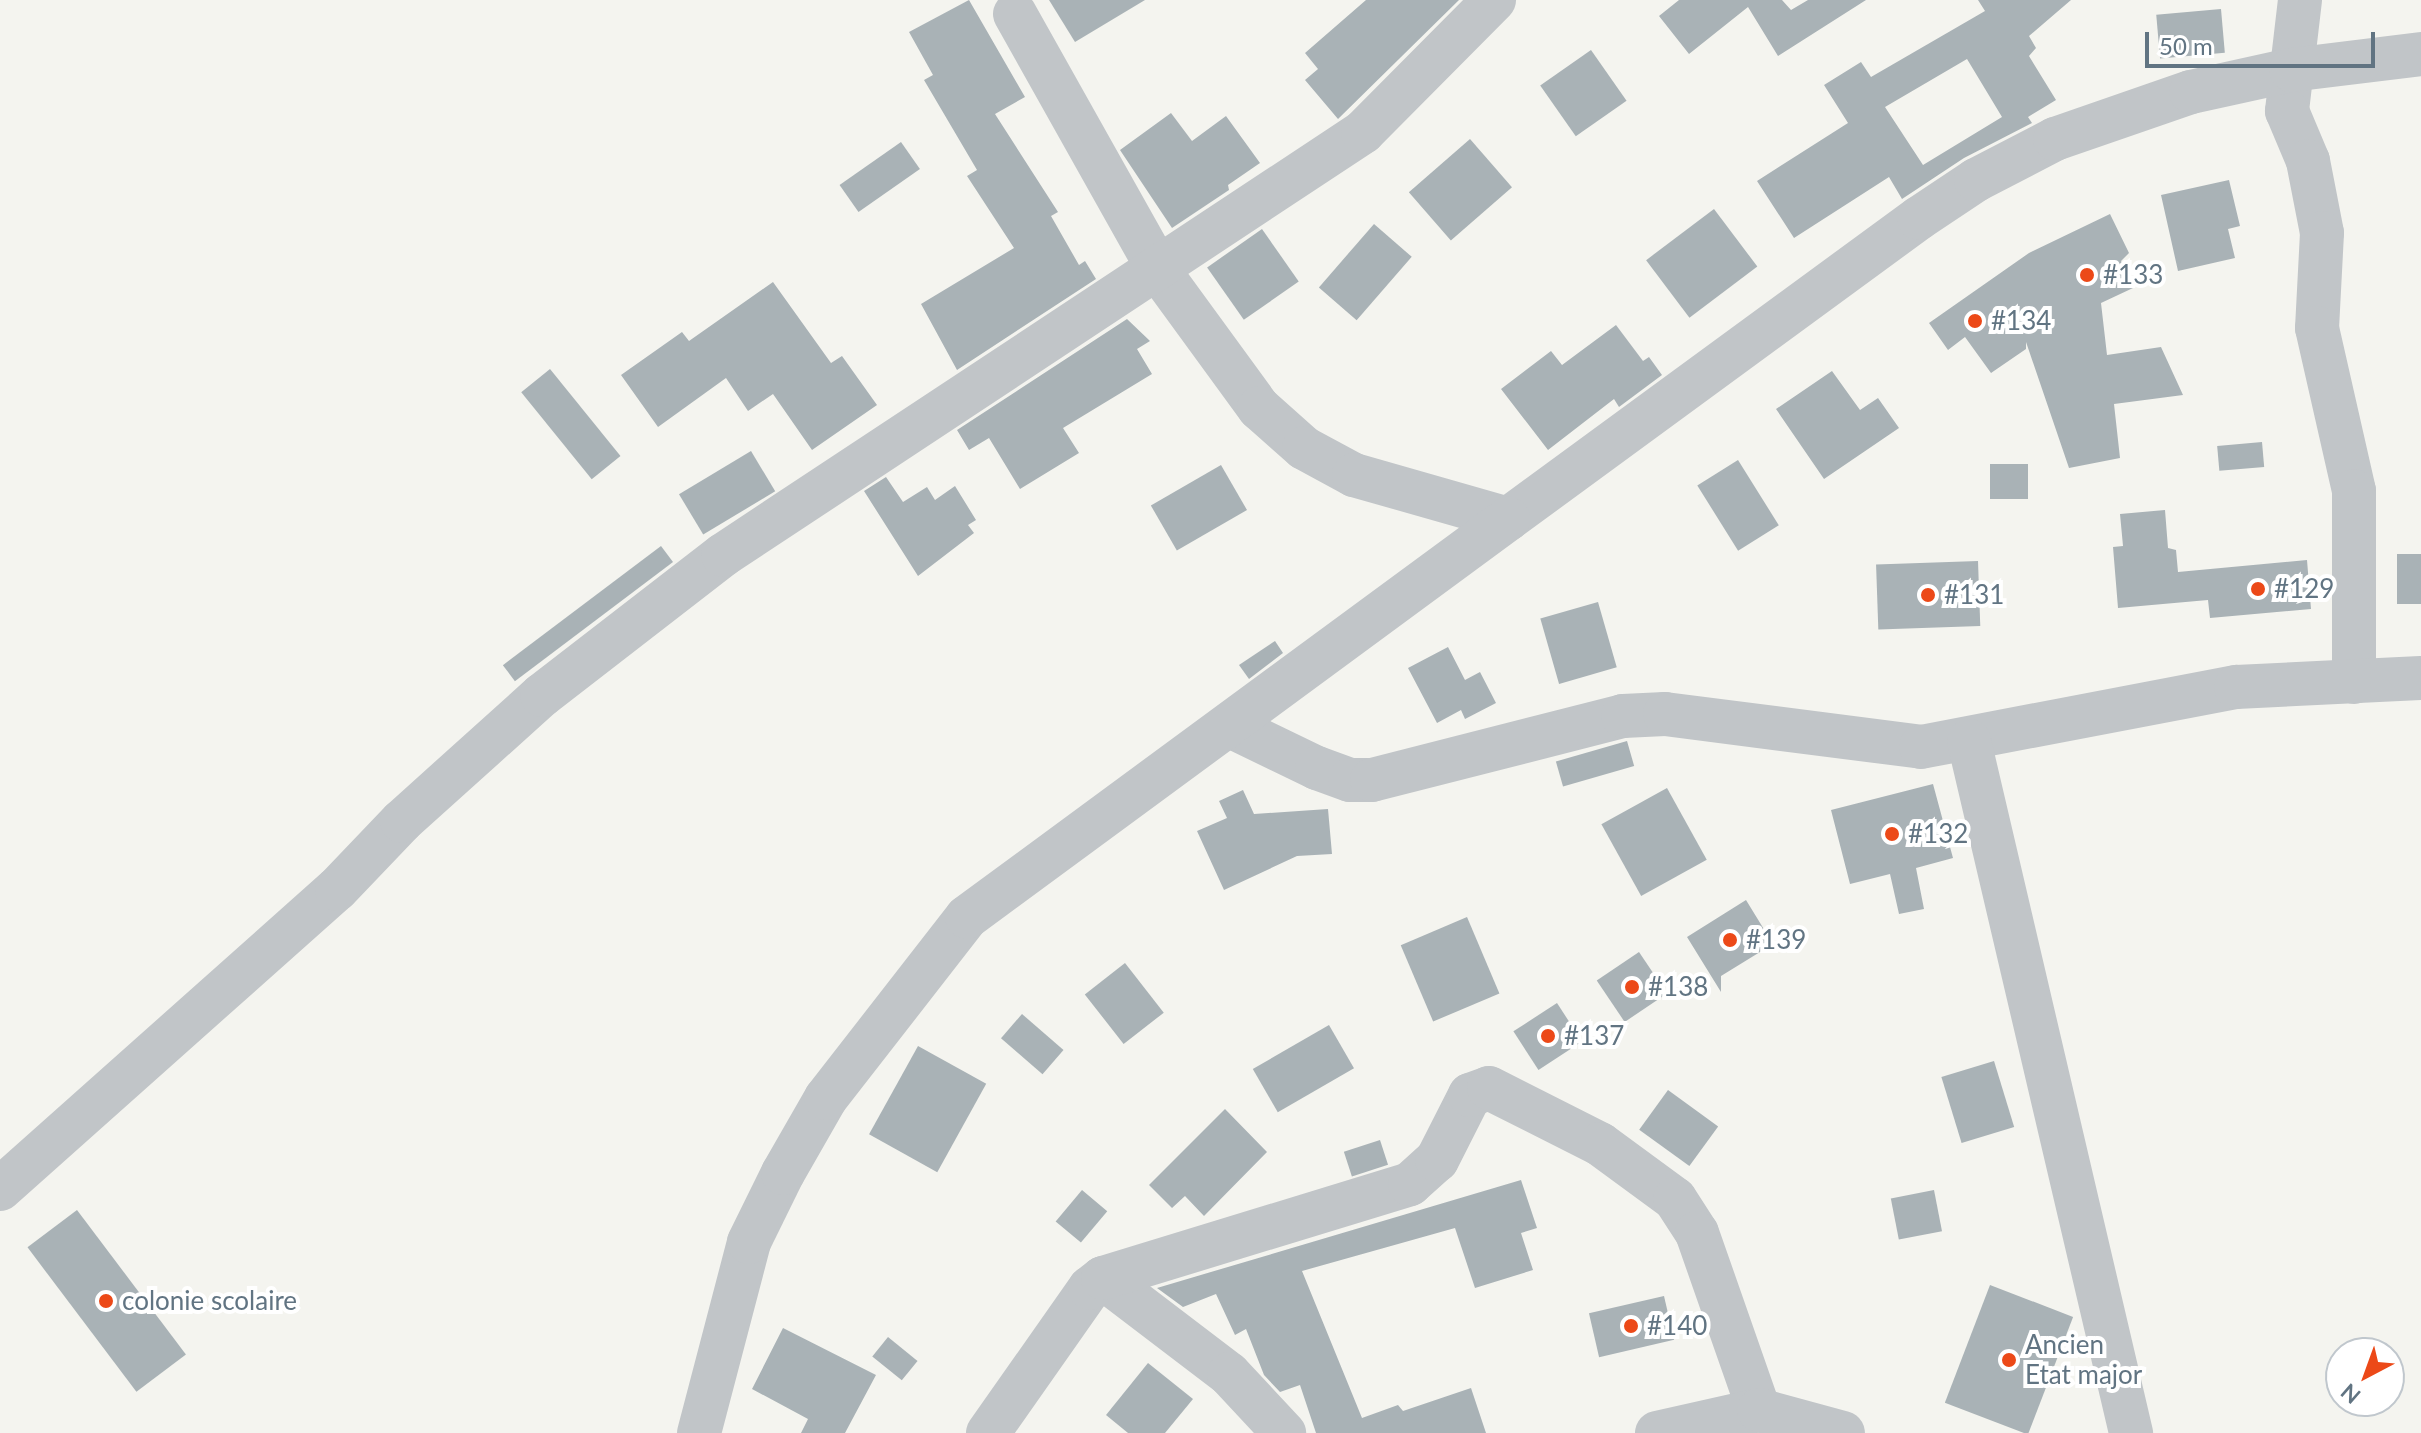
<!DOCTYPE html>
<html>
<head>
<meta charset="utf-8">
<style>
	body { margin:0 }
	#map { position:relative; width:2421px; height:1433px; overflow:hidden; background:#f4f4ef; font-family:Lato,sans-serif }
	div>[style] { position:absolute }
	.building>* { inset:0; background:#a9b2b6; transform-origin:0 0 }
	.minor>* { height:44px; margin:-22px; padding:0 22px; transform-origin:22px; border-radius:22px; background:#c1c5c8 }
	.dots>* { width:22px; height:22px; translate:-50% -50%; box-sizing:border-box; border:4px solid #fff; border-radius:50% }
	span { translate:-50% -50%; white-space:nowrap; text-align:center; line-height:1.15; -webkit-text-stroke:8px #fff; paint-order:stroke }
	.poi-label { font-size:26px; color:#617482 }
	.left { translate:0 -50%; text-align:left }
	.north { position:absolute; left:2325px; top:1337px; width:80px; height:80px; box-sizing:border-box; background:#fff; border:2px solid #c0c7cd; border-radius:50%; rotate:221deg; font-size:22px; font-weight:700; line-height:32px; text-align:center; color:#617482 }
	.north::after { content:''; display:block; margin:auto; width:28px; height:36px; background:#ec4918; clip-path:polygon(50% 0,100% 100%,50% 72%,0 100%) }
	.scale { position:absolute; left:2145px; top:32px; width:230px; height:36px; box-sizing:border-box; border:4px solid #617482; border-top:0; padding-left:10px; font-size:24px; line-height:28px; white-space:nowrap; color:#617482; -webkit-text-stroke:6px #fff; paint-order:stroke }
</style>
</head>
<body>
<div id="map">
	<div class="building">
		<i style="clip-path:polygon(969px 0,1025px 97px,995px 114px,1058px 212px,1051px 216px,1079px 265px,1085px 261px,1096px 279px,957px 370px,921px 304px,1014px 248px,967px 176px,977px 170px,924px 80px,933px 75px,909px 32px)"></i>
		<i style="clip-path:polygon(1049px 0,1145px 0,1075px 42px)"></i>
		<i style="clip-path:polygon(1366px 0,1459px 0,1338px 119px,1305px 80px,1318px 69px,1305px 53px)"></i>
		<i style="clip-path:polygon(1679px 0,1782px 0,1791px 10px,1808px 0,1866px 0,1778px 56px,1748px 7px,1689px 54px,1659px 16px)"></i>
		<i style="clip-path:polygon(evenodd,1978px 0,2071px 0,2029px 36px,2036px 48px,2029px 56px,2056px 100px,2028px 117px,2032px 123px,1964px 158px,1902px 199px,1889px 177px,1794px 238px,1757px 181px,1848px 123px,1824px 85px,1861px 62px,1871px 77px,1985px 11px,1978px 0,1967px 59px,2002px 117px,1923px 165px,1885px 107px,1967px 59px)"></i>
		<i style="left:2221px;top:9px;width:44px;height:65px;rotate:85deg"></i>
		<i style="left:1591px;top:50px;width:62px;height:62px;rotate:55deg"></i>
		<i style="clip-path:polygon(1171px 113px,1192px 141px,1226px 116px,1260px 163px,1228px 185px,1229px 190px,1172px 228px,1120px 150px)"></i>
		<i style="left:1470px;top:139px;width:64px;height:81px;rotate:49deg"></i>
		<i style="left:901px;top:142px;width:33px;height:75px;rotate:55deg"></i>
		<i style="clip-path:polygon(2229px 180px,2240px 226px,2228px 229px,2235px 258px,2178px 271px,2161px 195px)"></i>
		<i style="left:1714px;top:209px;width:72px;height:85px;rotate:53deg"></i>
		<i style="clip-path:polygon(2110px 214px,2129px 253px,2121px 261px,2133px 288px,2101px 303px,2107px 355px,2161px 347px,2183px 395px,2114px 404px,2120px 458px,2069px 468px,2026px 342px,2026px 349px,1991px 373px,1965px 337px,1948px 350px,1929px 323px,2029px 253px)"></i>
		<i style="left:1374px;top:224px;width:50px;height:84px;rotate:41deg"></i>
		<i style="left:1262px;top:229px;width:64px;height:67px;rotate:55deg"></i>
		<i style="clip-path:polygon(773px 282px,831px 363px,842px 356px,877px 405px,812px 450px,773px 394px,748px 411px,726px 378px,658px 427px,621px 375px,682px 332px,689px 341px)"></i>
		<i style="clip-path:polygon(1127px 319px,1150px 341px,1137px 349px,1152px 374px,1063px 428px,1079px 453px,1020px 489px,989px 438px,969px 450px,957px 430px)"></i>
		<i style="clip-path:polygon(1616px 325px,1643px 361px,1649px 357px,1662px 375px,1619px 407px,1614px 399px,1548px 450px,1501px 389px,1551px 351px,1562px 365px)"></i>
		<i style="left:550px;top:369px;width:112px;height:37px;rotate:51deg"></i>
		<i style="clip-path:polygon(1832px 371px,1860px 410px,1878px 398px,1899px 428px,1824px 479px,1776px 409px)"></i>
		<i style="left:2262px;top:442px;width:25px;height:45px;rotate:85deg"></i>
		<i style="left:751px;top:451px;width:47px;height:84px;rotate:59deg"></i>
		<i style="left:1738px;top:460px;width:77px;height:48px;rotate:58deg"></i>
		<i style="left:2028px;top:464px;width:35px;height:38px;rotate:90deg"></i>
		<i style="left:1221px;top:465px;width:52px;height:81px;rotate:60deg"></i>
		<i style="clip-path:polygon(886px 477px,903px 502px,927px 487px,935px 500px,955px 486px,976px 520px,968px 525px,974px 533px,918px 576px,864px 491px)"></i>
		<i style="clip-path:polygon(2165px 510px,2168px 548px,2176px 550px,2178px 572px,2307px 560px,2311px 609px,2210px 618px,2208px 600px,2118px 608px,2113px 547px,2123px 546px,2120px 514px)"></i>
		<i style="left:661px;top:546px;width:20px;height:198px;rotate:53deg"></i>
		<i style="left:2421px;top:554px;width:50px;height:24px;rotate:90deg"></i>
		<i style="left:1978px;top:561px;width:65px;height:102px;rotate:88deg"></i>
		<i style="left:1598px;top:602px;width:68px;height:60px;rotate:74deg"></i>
		<i style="clip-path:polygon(1275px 641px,1283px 653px,1249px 679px,1239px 665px)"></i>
		<i style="clip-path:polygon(1448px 647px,1465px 680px,1480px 672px,1496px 703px,1465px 719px,1461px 710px,1437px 723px,1408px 668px)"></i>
		<i style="left:1627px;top:741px;width:26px;height:74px;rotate:74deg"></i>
		<i style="clip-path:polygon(1933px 784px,1953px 858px,1916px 868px,1924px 909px,1899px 914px,1890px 874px,1850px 884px,1831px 810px)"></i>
		<i style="left:1667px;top:788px;width:82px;height:75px;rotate:61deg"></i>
		<i style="clip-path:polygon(1243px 790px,1254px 814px,1328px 809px,1332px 854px,1297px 856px,1224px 890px,1197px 831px,1227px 818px,1219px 801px)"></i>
		<i style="clip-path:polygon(1746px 900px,1773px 944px,1721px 976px,1721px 992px,1687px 937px)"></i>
		<i style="left:1467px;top:917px;width:83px;height:72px;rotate:67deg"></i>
		<i style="left:1639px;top:952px;width:50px;height:51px;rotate:56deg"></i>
		<i style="left:1125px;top:963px;width:63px;height:51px;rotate:52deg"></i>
		<i style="left:1557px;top:1003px;width:46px;height:52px;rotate:57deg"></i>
		<i style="left:1022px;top:1014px;width:55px;height:32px;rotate:41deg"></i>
		<i style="left:1329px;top:1025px;width:50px;height:88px;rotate:60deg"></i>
		<i style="left:918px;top:1046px;width:78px;height:101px;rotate:29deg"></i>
		<i style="left:1994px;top:1061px;width:69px;height:55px;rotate:73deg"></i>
		<i style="left:1668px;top:1090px;width:62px;height:49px;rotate:36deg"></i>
		<i style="clip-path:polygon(1225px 1109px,1267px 1152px,1204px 1216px,1185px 1196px,1172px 1208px,1149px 1185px)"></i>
		<i style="left:1380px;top:1140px;width:26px;height:38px;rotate:72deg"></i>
		<i style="clip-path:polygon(1521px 1180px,1537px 1228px,1521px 1233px,1533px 1270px,1475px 1288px,1455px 1228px,1302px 1271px,1362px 1418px,1398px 1405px,1403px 1411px,1471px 1388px,1486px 1433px,1316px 1433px,1300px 1385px,1280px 1392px,1264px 1375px,1246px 1329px,1235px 1335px,1216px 1294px,1183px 1307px,1157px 1288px)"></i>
		<i style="left:1082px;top:1190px;width:33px;height:41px;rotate:40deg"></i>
		<i style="left:1934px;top:1190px;width:42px;height:44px;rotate:79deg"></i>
		<i style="left:77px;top:1210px;width:181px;height:62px;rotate:53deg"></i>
		<i style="left:1990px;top:1285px;width:89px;height:126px;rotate:21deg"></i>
		<i style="left:1664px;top:1296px;width:45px;height:77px;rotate:77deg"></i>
		<i style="clip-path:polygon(783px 1328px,876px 1375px,845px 1433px,801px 1433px,808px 1419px,752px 1389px)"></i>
		<i style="left:888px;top:1337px;width:38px;height:25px;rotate:39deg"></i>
		<i style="clip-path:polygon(1148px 1363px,1193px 1399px,1165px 1433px,1128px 1433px,1106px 1415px)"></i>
	</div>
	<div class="minor">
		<i style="left:2300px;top:0;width:112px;rotate:96.7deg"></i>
		<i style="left:2287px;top:111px;width:54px;rotate:67.2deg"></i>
		<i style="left:2308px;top:161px;width:73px;rotate:79deg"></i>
		<i style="left:2322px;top:233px;width:95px;rotate:93deg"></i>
		<i style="left:2317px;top:328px;width:167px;rotate:77.2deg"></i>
		<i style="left:2354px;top:491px;width:191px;rotate:90deg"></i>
		<i style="left:1015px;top:14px;width:295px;rotate:60.7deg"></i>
		<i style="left:1159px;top:271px;width:170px;rotate:53.9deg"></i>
		<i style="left:1259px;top:408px;width:60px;rotate:41.6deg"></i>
		<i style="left:1304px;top:448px;width:57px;rotate:28.4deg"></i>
		<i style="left:1354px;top:475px;width:160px;rotate:15.9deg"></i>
		<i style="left:1508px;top:519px;width:509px;rotate:-36.22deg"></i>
		<i style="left:1919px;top:218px;width:69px;rotate:-33.7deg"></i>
		<i style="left:1976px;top:180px;width:89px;rotate:-27.4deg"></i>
		<i style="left:2055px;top:139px;width:144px;rotate:-19.1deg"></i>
		<i style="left:2191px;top:92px;width:102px;rotate:-12.4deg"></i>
		<i style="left:2291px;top:70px;width:131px;rotate:-7deg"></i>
		<i style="left:1230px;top:726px;width:97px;rotate:25.8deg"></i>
		<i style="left:1317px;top:768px;width:35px;rotate:20deg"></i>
		<i style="left:1350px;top:780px;width:22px"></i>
		<i style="left:1372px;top:780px;width:259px;rotate:-14.3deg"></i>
		<i style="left:1623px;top:716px;width:42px;rotate:-2.7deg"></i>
		<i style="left:1665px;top:714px;width:258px;rotate:7.3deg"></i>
		<i style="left:1921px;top:747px;width:321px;rotate:-10.8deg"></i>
		<i style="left:2236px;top:687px;width:185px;rotate:-2.8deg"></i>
		<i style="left:1969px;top:741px;width:711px;rotate:76.82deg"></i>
		<i style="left:0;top:1189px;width:451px;rotate:-41.7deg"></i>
		<i style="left:337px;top:889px;width:94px;rotate:-46.3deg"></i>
		<i style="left:402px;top:821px;width:188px;rotate:-42deg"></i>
		<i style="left:542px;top:695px;width:229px;rotate:-37.7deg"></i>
		<i style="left:723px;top:555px;width:767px;rotate:-33.46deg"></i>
		<i style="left:1363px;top:132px;width:186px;rotate:-45.2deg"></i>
		<i style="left:1103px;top:1278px;width:158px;rotate:37.3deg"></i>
		<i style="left:1229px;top:1374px;width:81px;rotate:47deg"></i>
		<i style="left:699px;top:1433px;width:197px;rotate:-75.3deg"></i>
		<i style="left:749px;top:1242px;width:77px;rotate:-63.8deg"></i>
		<i style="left:783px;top:1173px;width:86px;rotate:-60.2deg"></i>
		<i style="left:826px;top:1098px;width:229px;rotate:-52.1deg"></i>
		<i style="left:967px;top:917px;width:672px;rotate:-36.34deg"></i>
		<i style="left:988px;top:1433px;width:177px;rotate:-54.9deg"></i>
		<i style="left:1090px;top:1288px;width:16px;rotate:-38deg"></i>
		<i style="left:1103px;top:1278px;width:321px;rotate:-17deg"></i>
		<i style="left:1410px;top:1184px;width:36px;rotate:-42deg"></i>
		<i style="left:1437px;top:1160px;width:73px;rotate:-63.1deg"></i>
		<i style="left:1470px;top:1095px;width:20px;rotate:-20deg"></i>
		<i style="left:1489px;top:1088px;width:124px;rotate:26.8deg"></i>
		<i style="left:1600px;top:1144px;width:93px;rotate:36.3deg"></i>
		<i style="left:1675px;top:1199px;width:40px;rotate:57.1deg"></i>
		<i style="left:1697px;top:1233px;width:188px;rotate:70.7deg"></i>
		<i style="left:1657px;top:1433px;width:105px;rotate:-12.7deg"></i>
		<i style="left:1759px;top:1410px;width:87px;rotate:15.3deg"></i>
	</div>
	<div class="dots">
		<i style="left:2087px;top:275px;background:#ec4918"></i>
		<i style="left:1975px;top:321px;background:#ec4918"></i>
		<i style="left:2258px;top:589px;background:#ec4918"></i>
		<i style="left:1928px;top:595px;background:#ec4918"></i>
		<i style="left:1892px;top:834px;background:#ec4918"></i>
		<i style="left:1730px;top:940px;background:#ec4918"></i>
		<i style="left:1632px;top:987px;background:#ec4918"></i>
		<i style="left:1548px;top:1036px;background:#ec4918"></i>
		<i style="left:106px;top:1301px;background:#ec4918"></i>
		<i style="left:1631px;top:1326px;background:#ec4918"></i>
		<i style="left:2009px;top:1360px;background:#ec4918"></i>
	</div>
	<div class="poi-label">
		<span class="left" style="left:2103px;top:275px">#133</span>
		<span class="left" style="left:1991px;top:321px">#134</span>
		<span class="left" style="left:2274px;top:589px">#129</span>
		<span class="left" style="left:1944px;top:595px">#131</span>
		<span class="left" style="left:1908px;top:834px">#132</span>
		<span class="left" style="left:1746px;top:940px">#139</span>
		<span class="left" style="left:1648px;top:987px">#138</span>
		<span class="left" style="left:1564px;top:1036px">#137</span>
		<span class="left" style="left:122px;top:1301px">colonie scolaire</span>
		<span class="left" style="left:1647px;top:1326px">#140</span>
		<span class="left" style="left:2025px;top:1360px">Ancien<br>Etat major</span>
	</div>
	<div class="north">N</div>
	<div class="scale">50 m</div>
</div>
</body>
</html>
